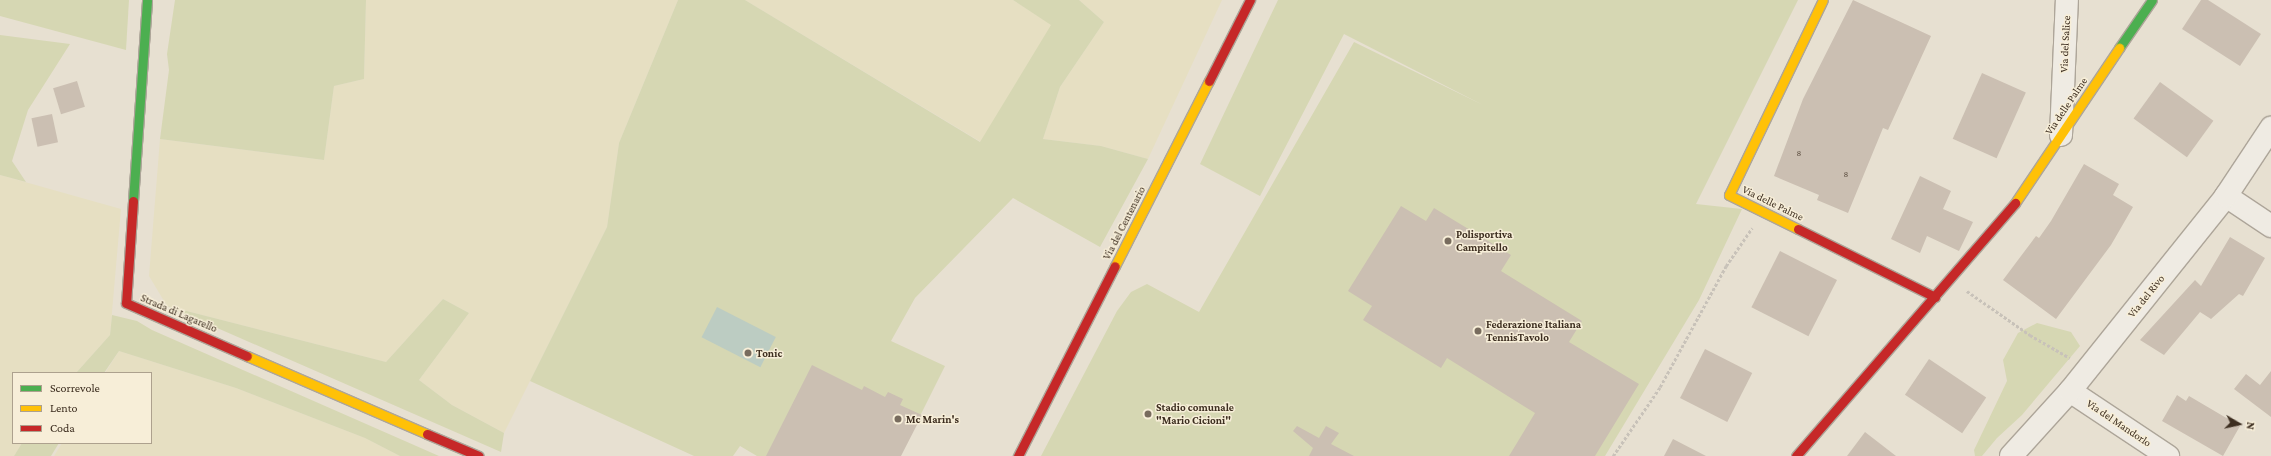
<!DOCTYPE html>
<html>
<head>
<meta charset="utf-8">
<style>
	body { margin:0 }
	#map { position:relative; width:2271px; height:456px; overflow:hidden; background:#e7e0d1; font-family:"Crimson Pro",serif }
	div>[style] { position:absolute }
	.farmland>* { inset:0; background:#e6dfc2 }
	.green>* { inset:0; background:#d6d7b3 }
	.water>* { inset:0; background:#bcccc2; transform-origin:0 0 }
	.building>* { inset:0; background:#cbbfb2; transform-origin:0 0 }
	.path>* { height:2.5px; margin-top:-1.25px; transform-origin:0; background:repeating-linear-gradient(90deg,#c8c2b9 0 3px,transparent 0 5px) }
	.roads { filter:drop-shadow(1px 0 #ada599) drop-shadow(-1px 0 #ada599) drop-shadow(0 1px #ada599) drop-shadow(0 -1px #ada599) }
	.street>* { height:22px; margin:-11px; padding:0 11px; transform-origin:11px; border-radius:11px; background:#efebe3 }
	.fast>* { height:9px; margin:-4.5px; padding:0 4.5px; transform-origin:4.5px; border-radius:4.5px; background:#4caf50 }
	.slow>* { height:9px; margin:-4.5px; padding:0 4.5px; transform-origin:4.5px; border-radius:4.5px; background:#ffc107 }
	.jam>* { height:9px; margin:-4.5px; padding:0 4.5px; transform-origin:4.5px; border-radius:4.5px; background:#c62828 }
	.dots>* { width:11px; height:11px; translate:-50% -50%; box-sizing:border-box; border:2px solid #f7eed8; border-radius:50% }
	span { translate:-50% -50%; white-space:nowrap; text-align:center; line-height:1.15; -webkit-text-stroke:3px #f7eed8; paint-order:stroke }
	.number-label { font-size:9px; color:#605244 }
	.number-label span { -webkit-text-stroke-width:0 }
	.street-label { font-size:11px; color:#3d2e20 }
	.poi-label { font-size:11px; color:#3d2e20; font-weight:700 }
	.left { translate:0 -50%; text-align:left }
	.legend { position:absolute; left:12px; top:372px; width:140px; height:72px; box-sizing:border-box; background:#f7eed8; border:1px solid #ada18e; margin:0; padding:5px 7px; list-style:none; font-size:12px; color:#3d2e20 }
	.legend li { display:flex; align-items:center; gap:8px; height:20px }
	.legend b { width:20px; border:1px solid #ada18e }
	.north { position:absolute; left:2219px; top:404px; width:40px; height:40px; -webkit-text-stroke:3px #f7eed8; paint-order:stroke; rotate:99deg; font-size:11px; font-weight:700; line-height:16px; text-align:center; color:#3d2e20 }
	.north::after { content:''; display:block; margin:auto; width:14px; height:18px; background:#3d2e20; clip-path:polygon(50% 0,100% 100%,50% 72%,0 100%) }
</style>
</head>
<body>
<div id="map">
	<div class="farmland">
		<i style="clip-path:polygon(366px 0,678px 0,619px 143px,607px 227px,504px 433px,452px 405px,419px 380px,469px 313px,443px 299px,386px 362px,167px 306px,149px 276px,160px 139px,324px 160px,334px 86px,364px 79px)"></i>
		<i style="clip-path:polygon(745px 0,1013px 0,1052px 25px,981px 142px)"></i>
		<i style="clip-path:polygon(1079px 0,1222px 0,1148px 159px,1101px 146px,1043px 139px,1060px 87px,1104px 22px)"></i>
		<i style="clip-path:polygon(0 175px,121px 209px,110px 335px,76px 373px,13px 373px,13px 443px,22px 443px,14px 456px,0 456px)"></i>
		<i style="clip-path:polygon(119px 351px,236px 388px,365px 438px,400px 456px,54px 456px,62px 443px,151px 443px,151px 373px,105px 373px)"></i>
	</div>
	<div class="green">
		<i style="clip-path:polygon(0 0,129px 0,126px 50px,0 16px)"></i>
		<i style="clip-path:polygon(175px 0,366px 0,364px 79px,334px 86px,324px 160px,160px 139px,169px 70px,167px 54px)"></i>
		<i style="clip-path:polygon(678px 0,745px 0,980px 142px,1051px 25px,1013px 0,1079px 0,1104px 22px,1060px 87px,1043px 139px,1101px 146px,1148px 159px,1100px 247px,1013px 198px,915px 298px,891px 341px,945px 366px,900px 456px,757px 456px,740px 446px,733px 456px,694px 456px,530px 381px,607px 227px,619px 143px)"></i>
		<i style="clip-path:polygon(1278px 0,1798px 0,1696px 204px,1742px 209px,1699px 300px,1605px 456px,1041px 456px,1117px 311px,1131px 292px,1147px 284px,1199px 312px,1354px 42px,1483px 105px,1344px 34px,1260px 196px,1200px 164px)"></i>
		<i style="clip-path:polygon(0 35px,70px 44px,28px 110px,12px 161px,26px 182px,0 175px)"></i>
		<i style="clip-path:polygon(443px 299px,469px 313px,419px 380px,452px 405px,504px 433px,501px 452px,167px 306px,386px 362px)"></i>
		<i style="clip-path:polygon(112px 315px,137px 321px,152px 330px,439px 456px,400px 456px,365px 438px,236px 388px,119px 351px,104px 373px,76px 373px,110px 335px)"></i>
		<i style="clip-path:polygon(2037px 323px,2071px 332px,2080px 346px,2022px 415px,1997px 438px,1982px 456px,1975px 456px,1974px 450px,2007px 381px,2003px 360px,2018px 333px)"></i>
		<i style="clip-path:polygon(22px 443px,59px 443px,51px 456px,14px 456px)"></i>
	</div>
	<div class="water">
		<i style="left:717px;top:307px;width:66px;height:34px;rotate:27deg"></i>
	</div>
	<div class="building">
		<i style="clip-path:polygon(1853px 0,1931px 36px,1888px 130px,1883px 128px,1848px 213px,1817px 200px,1819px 195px,1774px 176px,1803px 99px)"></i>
		<i style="clip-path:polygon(2201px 0,2208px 0,2261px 34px,2240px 66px,2182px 29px)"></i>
		<i style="left:1982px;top:73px;width:48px;height:72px;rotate:24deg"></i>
		<i style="left:77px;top:81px;width:27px;height:25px;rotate:73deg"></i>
		<i style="left:2160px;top:82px;width:66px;height:45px;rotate:36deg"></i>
		<i style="left:52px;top:114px;width:29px;height:21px;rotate:78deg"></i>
		<i style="clip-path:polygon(2084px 164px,2119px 184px,2113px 195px,2133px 207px,2111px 245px,2056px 319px,2003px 280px,2036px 236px,2039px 238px,2051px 221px)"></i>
		<i style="clip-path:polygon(1920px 176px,1951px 191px,1943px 209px,1973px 222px,1959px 251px,1927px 236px,1920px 253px,1891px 239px)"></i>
		<i style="clip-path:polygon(1401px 206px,1426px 221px,1434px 208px,1511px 255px,1501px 271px,1582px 321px,1569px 342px,1639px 384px,1595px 456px,1509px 456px,1535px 413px,1447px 358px,1441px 368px,1363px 320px,1372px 306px,1348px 291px)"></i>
		<i style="clip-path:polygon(2230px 237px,2265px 258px,2243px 296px,2239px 294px,2211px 319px,2200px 312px,2164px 355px,2140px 340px,2195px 280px,2201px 286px)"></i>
		<i style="left:1780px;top:251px;width:64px;height:63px;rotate:27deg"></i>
		<i style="left:1705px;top:349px;width:53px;height:55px;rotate:27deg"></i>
		<i style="left:1929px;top:359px;width:69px;height:43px;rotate:34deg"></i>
		<i style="clip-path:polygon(812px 365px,862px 390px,864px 386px,885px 397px,888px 392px,903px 399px,900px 405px,922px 415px,901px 456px,766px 456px)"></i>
		<i style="clip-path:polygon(2271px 371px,2271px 417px,2234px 389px,2246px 374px,2260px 385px)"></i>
		<i style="clip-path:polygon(2177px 395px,2186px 401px,2189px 396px,2240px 426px,2223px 456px,2162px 421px)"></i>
		<i style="clip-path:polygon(1297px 426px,1319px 438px,1326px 426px,1339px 433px,1331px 444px,1354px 456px,1309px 456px,1313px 448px,1293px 431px)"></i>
		<i style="clip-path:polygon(1865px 432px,1896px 456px,1847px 456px)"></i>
		<i style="clip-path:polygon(1673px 439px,1706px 456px,1664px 456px)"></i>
	</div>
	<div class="path">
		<i style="left:1967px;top:291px;width:77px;rotate:34.9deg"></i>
		<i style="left:2030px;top:335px;width:46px;rotate:29.9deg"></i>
		<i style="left:1613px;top:456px;width:83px;rotate:-55.7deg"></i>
		<i style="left:1660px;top:387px;width:138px;rotate:-61.4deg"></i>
		<i style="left:1726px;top:266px;width:46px;rotate:-55.6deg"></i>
	</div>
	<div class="roads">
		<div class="street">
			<i style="left:2061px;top:135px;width:135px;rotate:-87.5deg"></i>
			<i style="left:2226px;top:196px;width:54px;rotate:33.7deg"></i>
			<i style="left:2070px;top:391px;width:118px;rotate:33.6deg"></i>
			<i style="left:2011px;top:456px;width:88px;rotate:-47.8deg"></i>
			<i style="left:2070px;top:391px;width:250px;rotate:-51.3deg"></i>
			<i style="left:2226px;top:196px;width:82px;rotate:-56.5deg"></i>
		</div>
		<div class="fast">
			<i style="left:2119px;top:48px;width:58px;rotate:-55.5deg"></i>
			<i style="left:133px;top:201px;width:201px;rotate:-86deg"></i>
		</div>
		<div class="slow">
			<i style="left:2015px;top:203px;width:187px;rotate:-56.1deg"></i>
			<i style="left:1798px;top:229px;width:77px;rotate:-153.8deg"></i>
			<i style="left:1729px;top:195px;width:216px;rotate:-64.3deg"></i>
			<i style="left:1115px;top:266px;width:208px;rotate:-63.1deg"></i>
			<i style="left:247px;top:356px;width:196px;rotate:23.4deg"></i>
		</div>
		<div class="jam">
			<i style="left:1209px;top:81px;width:91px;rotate:-63.2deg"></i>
			<i style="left:133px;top:201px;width:102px;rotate:93.9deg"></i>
			<i style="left:126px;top:303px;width:132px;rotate:23.7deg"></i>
			<i style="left:1798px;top:229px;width:153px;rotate:26.4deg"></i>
			<i style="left:427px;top:434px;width:56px;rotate:22.9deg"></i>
			<i style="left:1018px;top:456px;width:213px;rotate:-63deg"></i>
			<i style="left:1796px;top:456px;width:335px;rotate:-49.1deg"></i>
		</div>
	</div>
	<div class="dots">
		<i style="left:1448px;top:241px;background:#786c5e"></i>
		<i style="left:1478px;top:331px;background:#786c5e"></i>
		<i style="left:748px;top:353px;background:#786c5e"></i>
		<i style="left:1148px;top:414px;background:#786c5e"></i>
		<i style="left:898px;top:419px;background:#786c5e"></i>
	</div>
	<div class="number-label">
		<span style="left:1799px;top:153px">8</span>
		<span style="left:1846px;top:174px">8</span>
	</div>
	<div class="street-label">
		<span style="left:2065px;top:44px;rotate:-87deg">Via del Salice</span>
		<span style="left:2066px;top:106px;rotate:-56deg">Via delle Palme</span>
		<span style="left:1773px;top:203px;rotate:26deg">Via delle Palme</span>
		<span style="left:1124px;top:223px;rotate:-63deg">Via del Centenario</span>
		<span style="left:2146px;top:296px;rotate:-51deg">Via del Rivo</span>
		<span style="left:179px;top:313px;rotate:23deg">Strada di Lagarello</span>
		<span style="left:2119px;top:423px;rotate:34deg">Via del Mandorlo</span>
	</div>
	<div class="poi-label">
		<span class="left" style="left:1456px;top:241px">Polisportiva<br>Campitello</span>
		<span class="left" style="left:1486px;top:331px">Federazione Italiana<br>TennisTavolo</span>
		<span class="left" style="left:756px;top:353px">Tonic</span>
		<span class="left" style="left:1156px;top:414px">Stadio comunale<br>"Mario Cicioni"</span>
		<span class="left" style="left:906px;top:419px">Mc Marin's</span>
	</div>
	<ul class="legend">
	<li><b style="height:5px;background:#4caf50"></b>Scorrevole</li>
	<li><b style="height:5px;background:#ffc107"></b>Lento</li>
	<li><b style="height:5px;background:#c62828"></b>Coda</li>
	</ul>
	<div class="north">N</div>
</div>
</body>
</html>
